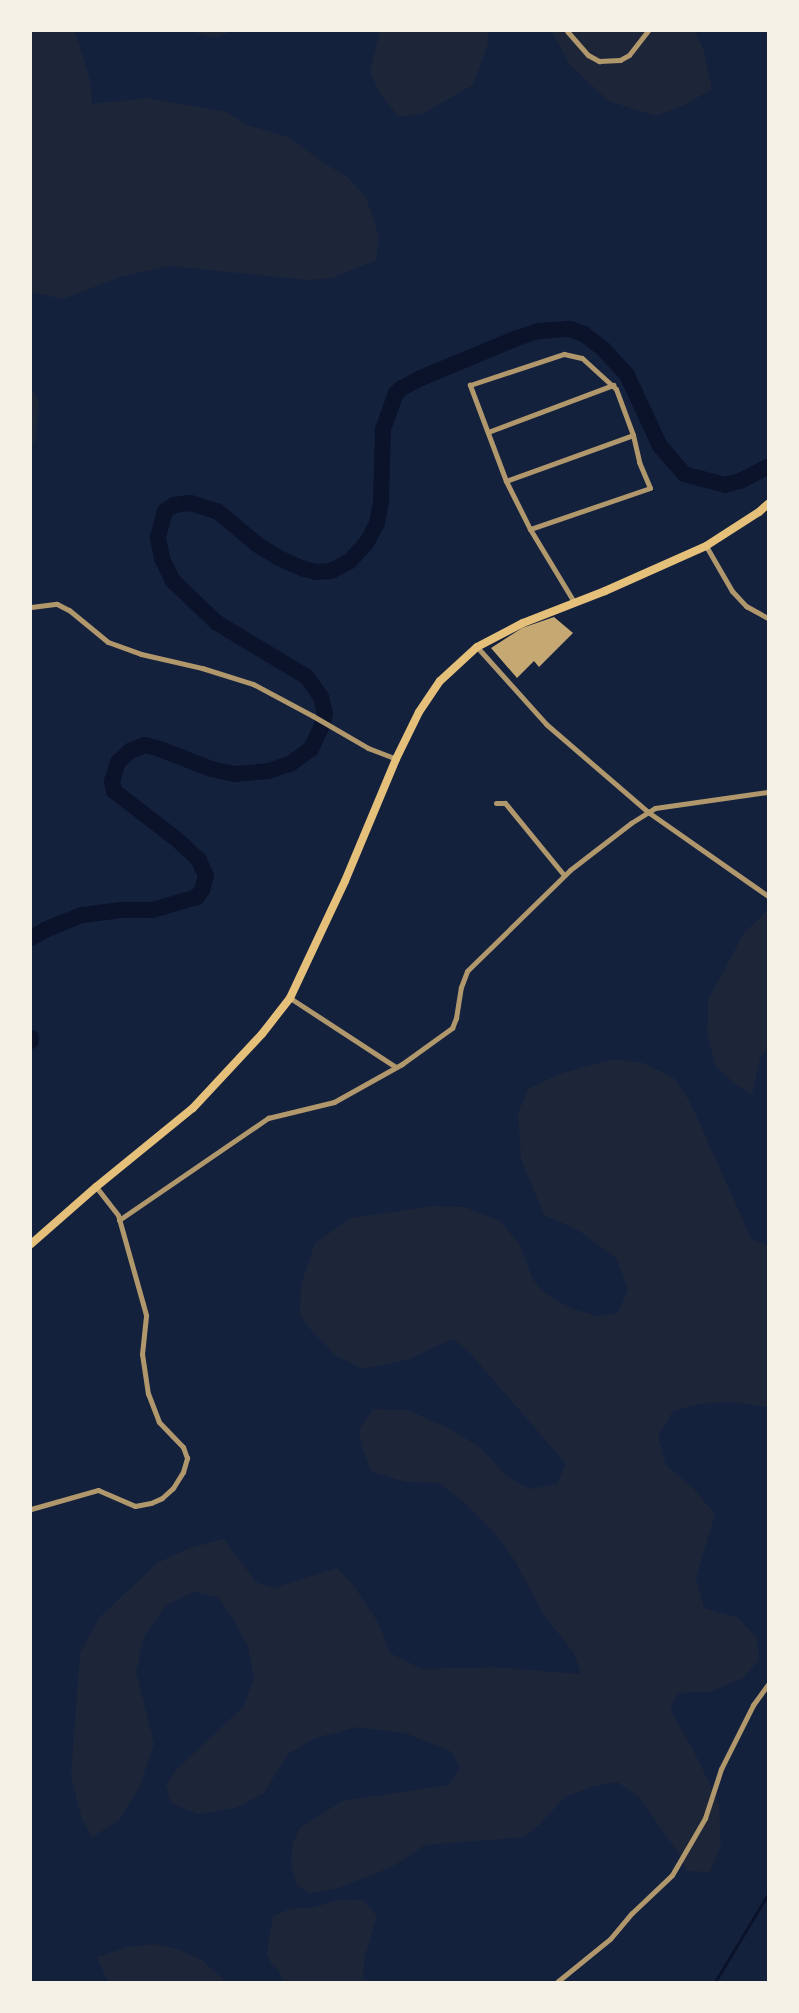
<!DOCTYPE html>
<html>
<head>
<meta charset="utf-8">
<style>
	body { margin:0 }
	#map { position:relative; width:799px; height:2013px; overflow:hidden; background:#14213d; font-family:"IBM Plex Sans",sans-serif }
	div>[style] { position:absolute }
	.green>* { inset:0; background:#1d2539 }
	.stream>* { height:2.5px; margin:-1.25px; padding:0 1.25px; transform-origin:1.25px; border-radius:1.25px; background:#0b132b }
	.river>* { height:16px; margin:-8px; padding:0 8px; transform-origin:8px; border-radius:8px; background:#0b132b }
	.building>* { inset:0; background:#c6a872 }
	.minor>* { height:5px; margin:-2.5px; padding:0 2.5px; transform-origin:2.5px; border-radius:2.5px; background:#b1986c }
	.secondary>* { height:8px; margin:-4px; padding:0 4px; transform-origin:4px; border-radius:4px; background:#e5c07b }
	span { translate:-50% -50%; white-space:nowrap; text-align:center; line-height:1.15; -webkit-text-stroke:4.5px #f6f1e7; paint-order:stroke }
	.frame { position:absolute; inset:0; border:32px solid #f6f1e7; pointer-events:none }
</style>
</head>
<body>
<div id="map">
	<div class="green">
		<i style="clip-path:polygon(31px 31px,75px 31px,90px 80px,92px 104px,147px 98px,227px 112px,247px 125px,289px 137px,321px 161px,347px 177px,366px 197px,379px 236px,376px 260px,332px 278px,309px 280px,169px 266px,120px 277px,63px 299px,31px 292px)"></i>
		<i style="clip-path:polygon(191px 31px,232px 31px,214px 38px)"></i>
		<i style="clip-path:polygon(380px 31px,489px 31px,487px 47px,473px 85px,422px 114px,399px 117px,380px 94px,370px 71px)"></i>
		<i style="clip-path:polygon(552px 31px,695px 31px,703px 48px,712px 89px,683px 106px,656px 116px,608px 101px,569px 64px)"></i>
		<i style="clip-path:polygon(31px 388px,39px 401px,36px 436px,31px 449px)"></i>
		<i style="clip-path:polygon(768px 910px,768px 1048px,760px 1058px,752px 1095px,735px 1084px,716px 1066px,707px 1035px,708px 1000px,744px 933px)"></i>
		<i style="clip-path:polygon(613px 1059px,644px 1063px,674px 1078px,690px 1102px,752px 1240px,768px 1245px,768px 1407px,730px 1402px,701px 1404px,673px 1411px,658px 1436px,666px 1465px,693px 1488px,715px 1514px,696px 1578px,704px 1608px,738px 1618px,757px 1638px,759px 1660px,743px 1678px,710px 1692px,678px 1693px,670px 1709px,700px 1763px,719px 1805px,721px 1845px,710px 1872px,687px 1871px,677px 1851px,638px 1796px,617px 1782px,595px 1786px,565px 1797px,539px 1825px,524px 1837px,425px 1845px,392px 1867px,335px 1889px,311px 1893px,297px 1886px,291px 1863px,293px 1842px,300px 1828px,342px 1801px,448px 1785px,460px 1768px,452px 1752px,405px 1733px,358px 1727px,315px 1738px,288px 1754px,264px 1793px,235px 1808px,198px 1814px,171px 1803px,166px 1785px,176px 1770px,244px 1706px,254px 1677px,248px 1647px,235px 1622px,218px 1597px,194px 1592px,166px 1605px,144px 1637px,136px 1672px,154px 1744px,139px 1788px,119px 1820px,92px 1837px,82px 1819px,71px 1776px,80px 1653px,99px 1618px,157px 1563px,190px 1548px,224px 1539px,256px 1582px,274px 1588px,337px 1568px,351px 1582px,379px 1624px,390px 1653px,422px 1669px,493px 1667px,581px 1674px,574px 1653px,543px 1614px,515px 1561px,491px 1529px,466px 1504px,439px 1483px,406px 1482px,372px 1472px,363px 1451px,359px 1430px,373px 1409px,408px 1410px,450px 1429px,481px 1448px,506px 1476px,530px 1489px,557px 1484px,566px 1464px,471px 1354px,453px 1339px,409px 1359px,363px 1369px,335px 1355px,311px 1330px,300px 1315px,301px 1285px,315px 1243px,351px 1218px,433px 1206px,465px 1207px,500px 1221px,520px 1245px,533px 1280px,545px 1293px,572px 1309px,598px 1316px,618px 1313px,628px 1289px,617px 1259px,578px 1230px,544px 1215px,521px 1159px,518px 1113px,528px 1089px,559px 1074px)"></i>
		<i style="clip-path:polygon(341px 1899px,363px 1900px,377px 1916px,364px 1959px,363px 1978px,372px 1982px,283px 1982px,281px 1974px,270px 1962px,267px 1952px,273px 1916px,290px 1909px,315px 1907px)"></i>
		<i style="clip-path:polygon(154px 1944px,180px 1950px,202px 1960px,222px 1978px,224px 1982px,108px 1982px,97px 1957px,128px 1947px)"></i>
	</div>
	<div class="stream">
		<i style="left:715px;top:1982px;width:103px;rotate:-58.9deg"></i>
	</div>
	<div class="river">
		<i style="left:31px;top:938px;width:18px;rotate:-29deg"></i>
		<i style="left:47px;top:929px;width:38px;rotate:-22deg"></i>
		<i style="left:82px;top:915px;width:40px;rotate:-7.1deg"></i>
		<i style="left:122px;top:910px;width:31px"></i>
		<i style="left:153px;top:910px;width:46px;rotate:-16.5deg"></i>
		<i style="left:197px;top:897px;width:9px;rotate:-54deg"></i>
		<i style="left:202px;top:890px;width:15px;rotate:-74deg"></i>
		<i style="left:206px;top:876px;width:17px;rotate:-114deg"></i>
		<i style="left:199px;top:860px;width:33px;rotate:-137deg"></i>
		<i style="left:175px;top:838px;width:77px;rotate:-142.4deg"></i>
		<i style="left:114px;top:791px;width:10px;rotate:-101deg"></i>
		<i style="left:112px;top:781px;width:20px;rotate:-72deg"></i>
		<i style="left:118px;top:762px;width:16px;rotate:-43deg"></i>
		<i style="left:130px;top:751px;width:16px;rotate:-22deg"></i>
		<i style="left:145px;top:745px;width:16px;rotate:15deg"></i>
		<i style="left:160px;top:749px;width:55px;rotate:21.4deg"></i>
		<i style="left:211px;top:769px;width:25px;rotate:12deg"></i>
		<i style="left:235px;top:774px;width:33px;rotate:-5deg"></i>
		<i style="left:268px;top:771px;width:23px;rotate:-18deg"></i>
		<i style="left:290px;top:764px;width:26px;rotate:-36deg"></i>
		<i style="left:311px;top:749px;width:23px;rotate:-65deg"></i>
		<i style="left:321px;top:728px;width:15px;rotate:-74deg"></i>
		<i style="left:325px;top:714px;width:17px;rotate:-103deg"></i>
		<i style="left:321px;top:697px;width:24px;rotate:-125deg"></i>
		<i style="left:307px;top:677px;width:105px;rotate:-149deg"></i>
		<i style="left:217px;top:623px;width:61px;rotate:-136.3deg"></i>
		<i style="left:173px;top:581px;width:25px;rotate:-116deg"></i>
		<i style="left:162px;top:558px;width:21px;rotate:-101deg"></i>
		<i style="left:158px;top:537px;width:27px;rotate:-75deg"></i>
		<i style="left:165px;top:511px;width:11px;rotate:-34deg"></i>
		<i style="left:174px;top:505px;width:16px;rotate:-7deg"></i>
		<i style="left:190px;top:503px;width:28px;rotate:17deg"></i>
		<i style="left:217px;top:511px;width:53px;rotate:39.7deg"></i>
		<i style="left:258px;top:545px;width:25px;rotate:32deg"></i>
		<i style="left:279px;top:558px;width:24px;rotate:24deg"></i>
		<i style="left:301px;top:568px;width:16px;rotate:15deg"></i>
		<i style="left:316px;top:572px;width:15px;rotate:-4deg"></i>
		<i style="left:331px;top:571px;width:21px;rotate:-28deg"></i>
		<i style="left:350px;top:561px;width:25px;rotate:-48deg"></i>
		<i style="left:367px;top:542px;width:21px;rotate:-62deg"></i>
		<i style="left:377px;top:523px;width:21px;rotate:-79deg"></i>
		<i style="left:381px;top:502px;width:73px;rotate:-88.4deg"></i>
		<i style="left:383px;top:429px;width:38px;rotate:-70deg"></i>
		<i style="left:396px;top:393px;width:8px;rotate:-40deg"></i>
		<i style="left:402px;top:388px;width:21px;rotate:-28deg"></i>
		<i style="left:421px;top:378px;width:104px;rotate:-22.6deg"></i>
		<i style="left:517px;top:338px;width:23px;rotate:-18deg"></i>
		<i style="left:539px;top:331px;width:31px;rotate:-4deg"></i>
		<i style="left:570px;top:329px;width:15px;rotate:20deg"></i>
		<i style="left:584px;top:334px;width:24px;rotate:38deg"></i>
		<i style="left:603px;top:349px;width:35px;rotate:47deg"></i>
		<i style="left:627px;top:375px;width:78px;rotate:65.1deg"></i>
		<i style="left:660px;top:446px;width:37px;rotate:49deg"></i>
		<i style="left:684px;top:474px;width:42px;rotate:15deg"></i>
		<i style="left:725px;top:485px;width:16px;rotate:-15deg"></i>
		<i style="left:740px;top:481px;width:31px;rotate:-27deg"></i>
		<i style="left:31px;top:1038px;width:3px;rotate:90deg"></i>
	</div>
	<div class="building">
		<i style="clip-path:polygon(554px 617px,573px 633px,539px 667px,534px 661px,517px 678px,491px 648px,522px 628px)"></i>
	</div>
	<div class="minor">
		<i style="left:567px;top:31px;width:32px;rotate:49deg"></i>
		<i style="left:588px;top:55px;width:13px;rotate:29deg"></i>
		<i style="left:599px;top:61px;width:21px;rotate:-3deg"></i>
		<i style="left:620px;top:60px;width:10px;rotate:-29deg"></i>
		<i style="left:629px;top:55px;width:31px;rotate:-52deg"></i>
		<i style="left:564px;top:354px;width:18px;rotate:13deg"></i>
		<i style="left:582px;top:358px;width:46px;rotate:42.4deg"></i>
		<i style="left:616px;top:389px;width:49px;rotate:69.7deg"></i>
		<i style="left:633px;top:435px;width:28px;rotate:77deg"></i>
		<i style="left:639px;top:462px;width:28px;rotate:67deg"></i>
		<i style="left:650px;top:488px;width:127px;rotate:161.1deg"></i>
		<i style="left:530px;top:529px;width:54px;rotate:-116.6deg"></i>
		<i style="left:506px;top:481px;width:103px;rotate:-110.6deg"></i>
		<i style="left:470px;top:385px;width:99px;rotate:-18.3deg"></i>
		<i style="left:488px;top:432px;width:134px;rotate:-20.6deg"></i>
		<i style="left:506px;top:481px;width:135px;rotate:-19.9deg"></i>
		<i style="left:530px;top:529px;width:85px;rotate:58.9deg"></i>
		<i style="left:706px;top:546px;width:52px;rotate:60deg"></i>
		<i style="left:732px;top:591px;width:21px;rotate:47deg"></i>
		<i style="left:746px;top:606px;width:25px;rotate:29deg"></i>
		<i style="left:31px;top:607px;width:26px;rotate:-7deg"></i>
		<i style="left:57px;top:604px;width:13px;rotate:27deg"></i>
		<i style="left:69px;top:610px;width:50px;rotate:39.4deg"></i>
		<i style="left:108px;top:642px;width:35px;rotate:20deg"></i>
		<i style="left:141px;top:654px;width:63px;rotate:12.9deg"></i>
		<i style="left:202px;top:668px;width:53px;rotate:17.4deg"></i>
		<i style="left:253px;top:684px;width:68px;rotate:28.1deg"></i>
		<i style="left:313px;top:716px;width:64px;rotate:30.2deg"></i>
		<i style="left:368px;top:748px;width:30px;rotate:21deg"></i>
		<i style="left:477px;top:647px;width:103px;rotate:48.1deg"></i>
		<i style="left:546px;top:724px;width:135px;rotate:40.8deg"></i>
		<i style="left:648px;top:812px;width:146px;rotate:35deg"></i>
		<i style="left:496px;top:803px;width:9px"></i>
		<i style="left:505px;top:803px;width:93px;rotate:50.7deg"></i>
		<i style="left:290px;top:998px;width:126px;rotate:33.1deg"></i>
		<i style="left:119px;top:1220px;width:181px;rotate:-34.4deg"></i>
		<i style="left:268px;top:1118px;width:68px;rotate:-13.6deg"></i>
		<i style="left:334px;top:1102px;width:78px;rotate:-29.2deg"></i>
		<i style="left:402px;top:1064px;width:62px;rotate:-35.8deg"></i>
		<i style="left:452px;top:1028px;width:11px;rotate:-68deg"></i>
		<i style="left:456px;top:1018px;width:31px;rotate:-81deg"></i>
		<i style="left:461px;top:987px;width:17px;rotate:-69deg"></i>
		<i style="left:467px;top:971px;width:144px;rotate:-44.4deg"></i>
		<i style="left:570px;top:870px;width:77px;rotate:-37.6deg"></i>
		<i style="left:631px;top:823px;width:28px;rotate:-32deg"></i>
		<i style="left:655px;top:808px;width:114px;rotate:-8.1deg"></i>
		<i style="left:31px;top:1509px;width:70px;rotate:-15.8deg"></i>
		<i style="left:98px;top:1490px;width:40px;rotate:23.4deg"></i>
		<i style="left:135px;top:1506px;width:16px;rotate:-11deg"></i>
		<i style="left:151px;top:1503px;width:12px;rotate:-24deg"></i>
		<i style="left:162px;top:1498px;width:15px;rotate:-42deg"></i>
		<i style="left:173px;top:1488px;width:19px;rotate:-58deg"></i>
		<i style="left:183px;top:1472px;width:15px;rotate:-74deg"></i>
		<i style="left:187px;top:1458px;width:12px;rotate:-110deg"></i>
		<i style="left:183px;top:1447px;width:35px;rotate:-134deg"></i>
		<i style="left:159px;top:1422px;width:30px;rotate:-111deg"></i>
		<i style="left:148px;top:1394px;width:40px;rotate:-98.5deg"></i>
		<i style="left:142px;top:1354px;width:39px;rotate:-84deg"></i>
		<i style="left:146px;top:1315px;width:11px;rotate:-105deg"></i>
		<i style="left:143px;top:1304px;width:92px;rotate:-105.7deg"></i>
		<i style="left:118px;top:1215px;width:36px;rotate:-128deg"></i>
		<i style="left:557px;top:1982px;width:68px;rotate:-39.1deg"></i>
		<i style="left:610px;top:1939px;width:34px;rotate:-50deg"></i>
		<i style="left:632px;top:1913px;width:55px;rotate:-43.5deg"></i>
		<i style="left:672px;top:1875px;width:66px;rotate:-59.9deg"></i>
		<i style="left:705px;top:1818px;width:52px;rotate:-71.9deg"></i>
		<i style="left:721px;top:1769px;width:72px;rotate:-63.4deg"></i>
		<i style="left:753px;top:1705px;width:26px;rotate:-54deg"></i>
	</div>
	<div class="secondary">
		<i style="left:31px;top:1244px;width:86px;rotate:-41.2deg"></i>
		<i style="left:96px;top:1187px;width:125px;rotate:-39.2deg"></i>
		<i style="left:193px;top:1108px;width:101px;rotate:-47deg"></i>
		<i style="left:262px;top:1034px;width:46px;rotate:-52.1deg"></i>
		<i style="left:290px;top:998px;width:129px;rotate:-64.8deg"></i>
		<i style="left:345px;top:881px;width:132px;rotate:-67.3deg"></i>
		<i style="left:396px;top:759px;width:52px;rotate:-63.9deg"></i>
		<i style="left:419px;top:712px;width:37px;rotate:-56deg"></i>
		<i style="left:440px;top:681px;width:50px;rotate:-42.6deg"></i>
		<i style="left:477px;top:647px;width:52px;rotate:-27.6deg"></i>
		<i style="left:523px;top:623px;width:88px;rotate:-21.3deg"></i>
		<i style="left:605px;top:591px;width:111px;rotate:-24deg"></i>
		<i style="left:706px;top:546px;width:63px;rotate:-32.7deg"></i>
		<i style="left:759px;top:512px;width:12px;rotate:-42deg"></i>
	</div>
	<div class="frame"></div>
</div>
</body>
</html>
